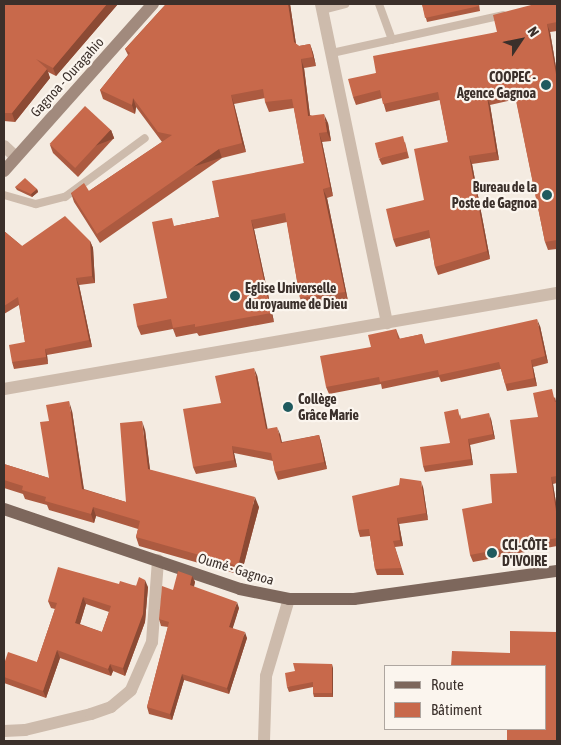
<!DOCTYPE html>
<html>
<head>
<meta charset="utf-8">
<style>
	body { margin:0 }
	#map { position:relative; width:561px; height:745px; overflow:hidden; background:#f4ebe1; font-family:"Asap Condensed",sans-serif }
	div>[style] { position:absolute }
	.lane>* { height:8px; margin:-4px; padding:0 4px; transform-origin:4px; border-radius:4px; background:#cdbbac }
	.street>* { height:12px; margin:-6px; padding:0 6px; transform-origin:6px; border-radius:6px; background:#cdbbac }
	.secondary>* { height:12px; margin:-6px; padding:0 6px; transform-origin:6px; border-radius:6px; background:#a18a7d }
	.primary>* { height:12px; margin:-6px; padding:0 6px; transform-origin:6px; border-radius:6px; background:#7d675c }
	.wall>* { inset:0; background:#ac5a40 }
	.shaded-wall>* { inset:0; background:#8c4a34; transform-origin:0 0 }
	.building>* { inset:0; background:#c8694b; transform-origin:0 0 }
	.dots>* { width:14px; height:14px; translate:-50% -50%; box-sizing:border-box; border:2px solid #fbf5ee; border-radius:50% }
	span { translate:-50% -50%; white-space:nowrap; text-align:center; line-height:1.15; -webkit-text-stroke:4.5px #fbf5ee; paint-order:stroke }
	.street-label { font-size:14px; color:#3b302b }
	.poi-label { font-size:14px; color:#3b302b; font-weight:700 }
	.right { translate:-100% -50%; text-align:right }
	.left { translate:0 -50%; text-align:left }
	.frame { position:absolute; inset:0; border:5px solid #3b302b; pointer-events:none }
	.legend { position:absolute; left:384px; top:665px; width:162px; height:65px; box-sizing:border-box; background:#fbf5ee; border:1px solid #aea6a0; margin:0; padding:6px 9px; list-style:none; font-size:15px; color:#3b302b }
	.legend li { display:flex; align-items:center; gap:10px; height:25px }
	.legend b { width:25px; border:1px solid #aea6a0 }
	.north { position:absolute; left:496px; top:15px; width:50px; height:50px; -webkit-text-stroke:4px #fbf5ee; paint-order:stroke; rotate:56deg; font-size:14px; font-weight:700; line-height:20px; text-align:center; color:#3b302b }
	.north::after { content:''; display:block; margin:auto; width:18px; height:22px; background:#3b302b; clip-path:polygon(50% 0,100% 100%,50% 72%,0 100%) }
</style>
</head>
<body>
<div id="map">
	<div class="lane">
		<i style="left:379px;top:4px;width:38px;rotate:70deg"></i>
		<i style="left:323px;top:10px;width:23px;rotate:-15deg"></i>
		<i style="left:332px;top:53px;width:175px;rotate:-12.5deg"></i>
		<i style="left:4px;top:195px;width:33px;rotate:16deg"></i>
		<i style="left:36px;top:204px;width:30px;rotate:-14deg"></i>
		<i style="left:65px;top:197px;width:99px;rotate:-36.4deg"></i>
	</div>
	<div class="street">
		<i style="left:321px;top:4px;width:326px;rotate:78.3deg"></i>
		<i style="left:4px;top:146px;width:16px;rotate:43deg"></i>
		<i style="left:4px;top:389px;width:561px;rotate:-9.85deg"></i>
		<i style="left:4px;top:731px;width:21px;rotate:-3deg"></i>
		<i style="left:25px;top:730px;width:68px;rotate:-13.6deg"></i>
		<i style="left:91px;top:714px;width:21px;rotate:-19deg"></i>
		<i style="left:111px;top:707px;width:26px;rotate:-40deg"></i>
		<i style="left:131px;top:690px;width:52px;rotate:-66.4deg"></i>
		<i style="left:152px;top:642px;width:82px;rotate:-85.8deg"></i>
		<i style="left:264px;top:741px;width:65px;rotate:-88.2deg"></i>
		<i style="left:266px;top:676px;width:80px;rotate:-73.4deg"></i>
	</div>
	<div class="secondary">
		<i style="left:4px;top:171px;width:224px;rotate:-48.3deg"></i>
	</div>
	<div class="primary">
		<i style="left:4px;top:509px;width:249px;rotate:18.7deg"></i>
		<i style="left:240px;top:589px;width:50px;rotate:11.5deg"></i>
		<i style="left:289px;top:599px;width:65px"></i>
		<i style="left:354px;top:599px;width:205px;rotate:-7.9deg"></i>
	</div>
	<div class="wall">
		<i style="clip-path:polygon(4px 4px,118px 4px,56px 76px,48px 72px,50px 78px,15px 122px,4px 121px)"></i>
		<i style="clip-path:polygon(166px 4px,290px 4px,296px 44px,299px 46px,310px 44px,313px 53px,316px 66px,304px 68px,310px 115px,328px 123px,331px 141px,322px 142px,333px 196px,327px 198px,348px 301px,303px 307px,300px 298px,287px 222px,254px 229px,274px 322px,199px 336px,197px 333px,176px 337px,173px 329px,141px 335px,137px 326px,167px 298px,175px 226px,219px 217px,304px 163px,294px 108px,269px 112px,265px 102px,265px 98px,234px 104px,246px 152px,222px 158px,100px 243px,74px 202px,71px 193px,89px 191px,162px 142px,136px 107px,135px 114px,103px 99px,100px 90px,128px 55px,125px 49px)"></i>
		<i style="clip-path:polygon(422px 4px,479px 4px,480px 11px,427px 22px)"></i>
		<i style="clip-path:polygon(557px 4px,557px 31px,550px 32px,557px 73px,557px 249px,548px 250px,545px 242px,516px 99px,490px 105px,499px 160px,472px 164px,490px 259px,438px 275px,435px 267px,430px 238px,396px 247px,393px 239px,424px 200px,448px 142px,440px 100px,386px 112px,382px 98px,356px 105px,353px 97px,376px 73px,497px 32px)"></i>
		<i style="clip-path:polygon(111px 130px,114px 138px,78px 177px,53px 153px,50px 145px)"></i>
		<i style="clip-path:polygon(405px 142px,409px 158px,382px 165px,379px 159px)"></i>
		<i style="clip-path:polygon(15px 187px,37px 189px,38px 192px,32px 197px,17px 190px)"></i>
		<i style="clip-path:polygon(4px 231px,22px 246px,90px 241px,93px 248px,95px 283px,79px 285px,92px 347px,47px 355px,48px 364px,14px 369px,12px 362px,25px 342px,19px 305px,4px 314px)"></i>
		<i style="clip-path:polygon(540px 326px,548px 363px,533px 367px,537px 386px,507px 391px,501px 369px,441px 382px,439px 377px,382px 389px,381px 384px,329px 394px,326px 387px,371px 347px,396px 329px,400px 339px,422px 334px,425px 344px)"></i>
		<i style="clip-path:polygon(257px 375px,267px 429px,280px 434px,282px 442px,319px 435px,321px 442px,327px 469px,278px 480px,275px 472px,273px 461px,234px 453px,237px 467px,196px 474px,193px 467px,221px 403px)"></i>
		<i style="clip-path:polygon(555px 397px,556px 401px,557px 401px,557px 483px,553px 484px,557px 509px,557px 546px,473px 562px,470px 555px,492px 503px,517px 473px,538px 417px)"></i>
		<i style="clip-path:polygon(72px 411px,84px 489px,126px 502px,145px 430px,150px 470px,259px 507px,241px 575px,139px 546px,136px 537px,138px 529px,96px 516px,94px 523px,49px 510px,47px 505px,25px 499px,23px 494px,4px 488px,4px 464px,49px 478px,49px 421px)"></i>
		<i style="clip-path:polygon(460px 414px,461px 419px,491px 419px,495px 439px,470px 445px,473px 465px,425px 472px,423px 466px,450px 443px)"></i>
		<i style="clip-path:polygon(423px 487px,428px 520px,399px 524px,403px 546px,395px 547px,404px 575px,377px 575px,375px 569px,370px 536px,360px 537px,358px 530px)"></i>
		<i style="clip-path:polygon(192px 576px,195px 582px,194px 587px,239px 608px,232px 629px,247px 638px,229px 694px,184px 680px,172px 720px,149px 714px,147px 707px,168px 627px,161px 626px,159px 619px,173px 590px)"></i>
		<i style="clip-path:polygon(evenodd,119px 584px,148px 587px,145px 622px,125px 676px,113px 671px,111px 676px,60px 658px,46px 698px,4px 683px,4px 664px,37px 662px,55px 609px,51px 608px,48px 601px,119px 584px,86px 604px,109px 612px,102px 632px,80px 624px,86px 604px)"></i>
		<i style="clip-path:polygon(333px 668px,333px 697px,314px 697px,313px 693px,313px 687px,289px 692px,287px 687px)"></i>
	</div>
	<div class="shaded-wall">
		<i style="clip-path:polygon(107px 4px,118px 4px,56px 76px,53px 68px)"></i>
		<i style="clip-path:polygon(288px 4px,290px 4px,297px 51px,294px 42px)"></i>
		<i style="clip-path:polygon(547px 24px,550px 32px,557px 73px,557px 80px)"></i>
		<i style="clip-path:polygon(310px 44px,313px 53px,316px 66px,313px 57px)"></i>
		<i style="clip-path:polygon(301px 59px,304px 68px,311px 125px,308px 116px)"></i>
		<i style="clip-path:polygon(47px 69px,50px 78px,15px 122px,12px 113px)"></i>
		<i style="clip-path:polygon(231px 95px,234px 104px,246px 152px,242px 143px)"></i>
		<i style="clip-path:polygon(487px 97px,490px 105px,499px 160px,496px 152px)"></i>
		<i style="clip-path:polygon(133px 98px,136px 107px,135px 114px,132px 105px)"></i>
		<i style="clip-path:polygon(324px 114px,328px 123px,331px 141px,327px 132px)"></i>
		<i style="left:111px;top:130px;width:9px;height:53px;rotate:69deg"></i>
		<i style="clip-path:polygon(319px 133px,322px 142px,333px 196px,330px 187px)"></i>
		<i style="left:219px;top:149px;width:9px;height:149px;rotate:72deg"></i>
		<i style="clip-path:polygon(469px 156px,472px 164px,490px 259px,487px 251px)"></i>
		<i style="clip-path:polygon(37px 189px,38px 192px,32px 197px,31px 194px)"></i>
		<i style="clip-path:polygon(323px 189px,327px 198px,348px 301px,345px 292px)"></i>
		<i style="clip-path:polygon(251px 220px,254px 229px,274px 322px,271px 313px)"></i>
		<i style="clip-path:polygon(90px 241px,93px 248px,95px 283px,92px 276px)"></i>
		<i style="clip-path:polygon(76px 278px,79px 285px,92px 347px,89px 340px)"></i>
		<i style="clip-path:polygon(537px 319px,540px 326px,548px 363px,545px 356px)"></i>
		<i style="clip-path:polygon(45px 349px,47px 355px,48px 364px,46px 357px)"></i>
		<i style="clip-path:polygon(531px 360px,533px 367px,537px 386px,534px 378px)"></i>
		<i style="clip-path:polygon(254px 368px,257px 375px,269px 436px,266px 429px)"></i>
		<i style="clip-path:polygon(69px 401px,72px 411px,85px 498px,82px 489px)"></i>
		<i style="clip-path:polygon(489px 413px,491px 419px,495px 439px,493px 434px)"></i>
		<i style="clip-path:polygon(142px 421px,145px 430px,151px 478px,148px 469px)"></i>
		<i style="clip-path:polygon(277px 427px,280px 434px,283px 450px,281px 443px)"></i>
		<i style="clip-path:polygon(319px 435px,321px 442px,327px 469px,324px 462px)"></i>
		<i style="clip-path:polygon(468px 439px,470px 445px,473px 465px,471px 459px)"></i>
		<i style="clip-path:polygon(232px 446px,234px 453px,237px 467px,234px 460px)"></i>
		<i style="clip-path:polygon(551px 477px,553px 484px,557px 509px,557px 518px)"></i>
		<i style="clip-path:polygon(421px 481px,423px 487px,428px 520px,426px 513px)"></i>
		<i style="clip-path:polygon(255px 497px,259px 507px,241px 575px,238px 566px)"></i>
		<i style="clip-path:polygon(93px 507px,96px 516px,94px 523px,91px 514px)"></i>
		<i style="clip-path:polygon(397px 518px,399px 524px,403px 546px,400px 540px)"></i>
		<i style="clip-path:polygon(192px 576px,195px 582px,192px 592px,190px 585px)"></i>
		<i style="clip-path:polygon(145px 580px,148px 587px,145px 622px,125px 676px,123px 668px)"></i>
		<i style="clip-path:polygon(83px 597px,86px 604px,78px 630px,75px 623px)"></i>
		<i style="clip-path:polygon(237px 602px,239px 608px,231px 634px,229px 627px)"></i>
		<i style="clip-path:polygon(245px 632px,247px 638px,229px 694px,227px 688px)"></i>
		<i style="clip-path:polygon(57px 650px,60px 658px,46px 698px,43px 691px)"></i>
		<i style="clip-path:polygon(110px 664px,113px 671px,111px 676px,108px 669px)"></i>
		<i style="clip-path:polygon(332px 664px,333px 668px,333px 697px,332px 693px)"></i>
		<i style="clip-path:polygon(182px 674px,184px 680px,172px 720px,170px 714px)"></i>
	</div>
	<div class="building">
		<i style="clip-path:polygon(4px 4px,107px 4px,53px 68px,36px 59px,47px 69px,12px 113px,4px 113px)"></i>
		<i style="clip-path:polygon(166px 4px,288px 4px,294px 42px,299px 46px,310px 44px,313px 57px,301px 59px,308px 116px,324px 114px,327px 132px,319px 133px,330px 187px,323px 189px,345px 292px,300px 298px,285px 213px,251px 220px,271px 313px,195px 327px,195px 324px,173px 328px,171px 319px,137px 326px,133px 304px,167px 298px,152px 222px,172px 218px,174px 226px,219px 217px,212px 181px,304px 163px,292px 99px,265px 102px,263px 89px,231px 95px,242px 143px,219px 149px,97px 234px,71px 193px,84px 183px,89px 191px,172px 135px,158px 132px,133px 98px,132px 105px,100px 90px,130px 53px,125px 49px)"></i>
		<i style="clip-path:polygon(422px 4px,478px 4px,479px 6px,425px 18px)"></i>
		<i style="clip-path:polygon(535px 4px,557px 4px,557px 22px,547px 24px,557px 80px,557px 240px,545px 242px,514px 91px,487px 97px,496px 152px,469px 156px,487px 251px,435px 267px,429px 230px,393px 239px,386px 209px,424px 200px,414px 149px,448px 142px,438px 92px,383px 104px,380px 90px,353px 97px,348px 79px,376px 73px,373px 56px,497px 32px,493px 15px)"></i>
		<i style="left:85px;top:106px;width:35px;height:52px;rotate:43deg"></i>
		<i style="left:403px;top:136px;width:16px;height:29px;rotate:76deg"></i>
		<i style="clip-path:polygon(25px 178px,37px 189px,31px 194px,15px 187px)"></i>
		<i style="clip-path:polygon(65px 216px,90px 241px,92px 276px,76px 278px,89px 340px,45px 349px,46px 357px,12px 362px,9px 345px,25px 342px,18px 297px,4px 306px,4px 231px,22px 246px)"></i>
		<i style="clip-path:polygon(537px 319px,545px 356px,531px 360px,534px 378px,505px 384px,499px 362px,439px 375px,438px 370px,380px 382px,379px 377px,326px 387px,320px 356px,371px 347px,368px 335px,396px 329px,398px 339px,422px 334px,424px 344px)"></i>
		<i style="clip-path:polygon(254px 368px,266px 429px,277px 427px,281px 443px,319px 435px,324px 462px,275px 472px,271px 453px,232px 446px,234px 460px,193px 467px,183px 409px,221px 403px,215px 376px)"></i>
		<i style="clip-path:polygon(552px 389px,555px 402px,557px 401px,557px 476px,551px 477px,557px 518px,557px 538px,470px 555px,462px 509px,492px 503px,490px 474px,517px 473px,510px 420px,538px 417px,533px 393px)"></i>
		<i style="clip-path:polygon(69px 401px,82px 489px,126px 502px,120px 423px,142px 421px,148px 469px,255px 497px,238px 566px,136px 537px,140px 521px,93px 507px,91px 514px,45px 501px,46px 497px,22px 490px,23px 486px,4px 480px,4px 464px,49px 478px,40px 422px,49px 421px,46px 405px)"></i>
		<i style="clip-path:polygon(458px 409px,460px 419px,489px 413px,493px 434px,468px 439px,471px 459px,423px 466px,420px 447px,450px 443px,444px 412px)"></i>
		<i style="clip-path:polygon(400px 478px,421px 481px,426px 513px,397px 518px,400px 540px,393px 541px,401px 568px,375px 569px,369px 529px,358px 530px,352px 496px,399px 485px)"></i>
		<i style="clip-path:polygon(evenodd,58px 567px,119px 584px,120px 581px,136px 586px,139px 577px,145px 580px,143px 614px,123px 668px,110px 664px,108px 669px,57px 650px,43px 691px,4px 677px,4px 664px,8px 652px,37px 662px,57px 603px,48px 601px,58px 567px,83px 597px,111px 606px,102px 632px,75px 623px,83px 597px)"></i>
		<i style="clip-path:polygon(178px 571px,192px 576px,190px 585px,237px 602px,229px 627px,245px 632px,227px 688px,182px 674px,170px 714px,147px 707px,169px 622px,159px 619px,162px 586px,173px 590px)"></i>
		<i style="clip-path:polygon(510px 631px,557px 632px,557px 741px,507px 741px,507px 729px,545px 729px,545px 666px,451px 666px,452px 651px,510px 653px)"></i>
		<i style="clip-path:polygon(293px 663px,332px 664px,332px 693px,313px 693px,313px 682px,287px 687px,285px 673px,295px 671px)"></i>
	</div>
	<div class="dots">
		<i style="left:546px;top:85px;background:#1f5a5e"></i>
		<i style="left:547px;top:195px;background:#1f5a5e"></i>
		<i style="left:235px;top:296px;background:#1f5a5e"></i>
		<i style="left:288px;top:407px;background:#1f5a5e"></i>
		<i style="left:492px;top:553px;background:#1f5a5e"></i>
	</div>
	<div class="street-label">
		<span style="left:67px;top:77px;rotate:-48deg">Gagnoa - Ouragahio</span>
		<span style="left:236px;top:569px;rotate:17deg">Oumé - Gagnoa</span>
	</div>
	<div class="poi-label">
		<span class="right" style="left:536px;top:85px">COOPEC -<br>Agence Gagnoa</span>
		<span class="right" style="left:537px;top:195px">Bureau de la<br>Poste de Gagnoa</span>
		<span class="left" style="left:245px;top:296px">Eglise Universelle<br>du royaume de Dieu</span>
		<span class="left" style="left:298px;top:407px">Collège<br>Grâce Marie</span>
		<span class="left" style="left:502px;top:553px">CCI-CÔTE<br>D'IVOIRE</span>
	</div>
	<div class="frame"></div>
	<ul class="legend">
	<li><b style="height:6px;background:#7d675c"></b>Route</li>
	<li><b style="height:14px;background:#c8694b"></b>Bâtiment</li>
	</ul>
	<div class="north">N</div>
</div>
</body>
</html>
